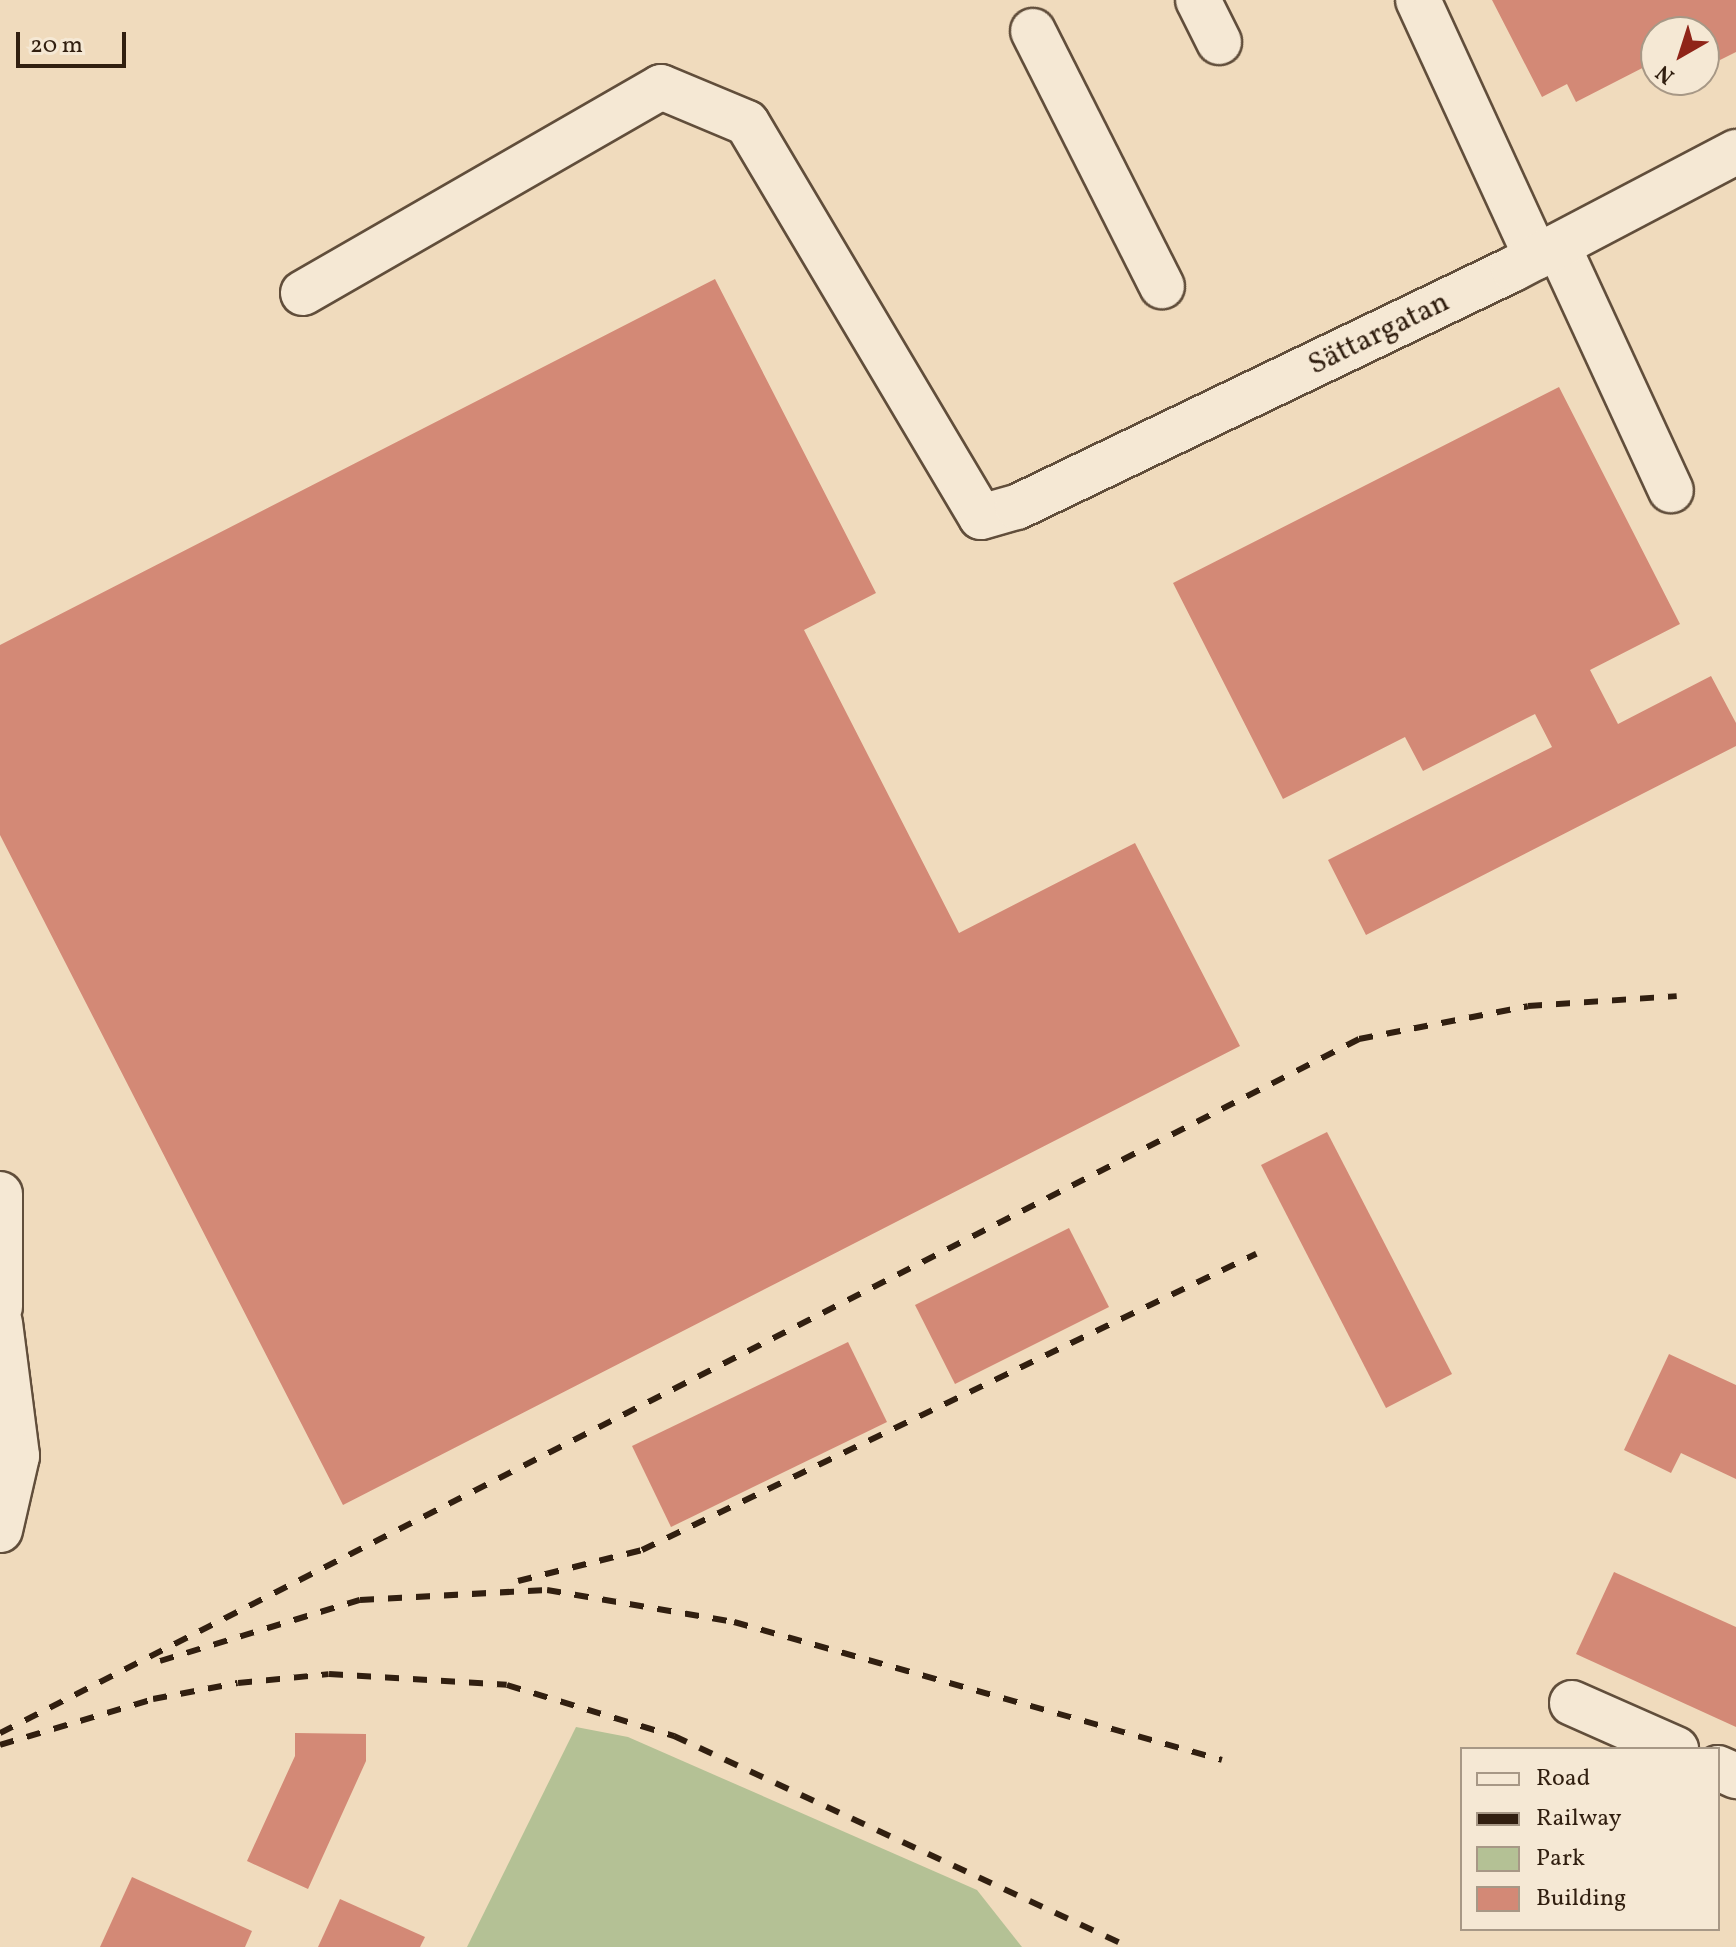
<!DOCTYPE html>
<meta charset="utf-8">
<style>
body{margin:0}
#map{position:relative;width:1736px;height:1947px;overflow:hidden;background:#f0dbbd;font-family:Vollkorn,serif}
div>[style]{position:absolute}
.green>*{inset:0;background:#b4c195}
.building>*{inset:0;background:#d38976}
.roads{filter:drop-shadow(2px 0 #614e3b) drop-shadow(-2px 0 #614e3b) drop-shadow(0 2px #614e3b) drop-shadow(0 -2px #614e3b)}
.minor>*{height:44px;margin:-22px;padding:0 22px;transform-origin:22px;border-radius:22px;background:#f5e8d4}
.rail>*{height:6px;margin-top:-3px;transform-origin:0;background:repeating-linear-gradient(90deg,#311f10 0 14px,transparent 0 28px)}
span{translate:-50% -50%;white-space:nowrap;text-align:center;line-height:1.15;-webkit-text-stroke:7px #f5e8d4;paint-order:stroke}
.street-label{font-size:30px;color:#311f10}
.legend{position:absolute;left:1460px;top:1747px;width:260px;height:184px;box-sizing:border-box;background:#f5e8d4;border:2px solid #a79886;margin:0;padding:10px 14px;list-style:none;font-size:24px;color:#311f10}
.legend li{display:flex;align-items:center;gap:16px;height:40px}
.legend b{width:40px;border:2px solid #a79886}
.north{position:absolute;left:1640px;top:16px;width:80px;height:80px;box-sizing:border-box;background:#f5e8d4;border:2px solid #a79886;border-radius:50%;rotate:219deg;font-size:22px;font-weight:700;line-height:32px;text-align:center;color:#311f10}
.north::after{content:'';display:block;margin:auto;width:28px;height:36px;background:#8f2418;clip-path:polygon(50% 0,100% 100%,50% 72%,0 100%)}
.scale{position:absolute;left:16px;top:32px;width:110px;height:36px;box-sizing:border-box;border:4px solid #311f10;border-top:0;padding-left:10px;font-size:24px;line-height:28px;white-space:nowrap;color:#311f10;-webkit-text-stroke:6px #f5e8d4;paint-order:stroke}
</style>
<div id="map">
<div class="green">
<div style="clip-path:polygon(576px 1727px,628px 1737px,977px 1890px,1022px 1947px,467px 1947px)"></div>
</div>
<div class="building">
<div style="clip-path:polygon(1492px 0,1736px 0,1736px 52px,1720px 60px,1704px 32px,1656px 32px,1656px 61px,1576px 102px,1567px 84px,1542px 97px)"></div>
<div style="clip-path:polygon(715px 279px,876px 593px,804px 630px,959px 933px,1135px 843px,1240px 1046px,343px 1505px,0 835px,0 645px)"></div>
<div style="clip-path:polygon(1559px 387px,1680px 624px,1590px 670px,1618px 724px,1711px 676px,1736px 723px,1736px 746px,1366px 935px,1328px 860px,1552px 747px,1535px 714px,1423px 771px,1405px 737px,1283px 799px,1173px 583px)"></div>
<div style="clip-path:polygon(1327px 1132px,1452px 1374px,1386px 1408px,1261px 1165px)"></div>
<div style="clip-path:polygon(1069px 1228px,1109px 1307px,955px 1384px,915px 1305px)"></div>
<div style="clip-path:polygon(848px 1342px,887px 1422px,671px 1527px,632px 1446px)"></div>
<div style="clip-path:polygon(1669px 1354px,1736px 1385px,1736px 1479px,1681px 1453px,1671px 1473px,1624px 1450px)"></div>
<div style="clip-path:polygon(1614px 1572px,1736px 1627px,1736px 1727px,1576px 1654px)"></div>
<div style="clip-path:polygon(295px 1733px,366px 1734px,366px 1761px,308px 1889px,247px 1861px,295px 1756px)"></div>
<div style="clip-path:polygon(132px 1877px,252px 1931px,245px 1947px,100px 1947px)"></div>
<div style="clip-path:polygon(340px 1899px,425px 1937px,420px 1947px,318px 1947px)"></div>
</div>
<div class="roads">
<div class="minor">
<div style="left:1198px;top:0;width:47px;rotate:63.4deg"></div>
<div style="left:1418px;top:0;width:283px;rotate:65.3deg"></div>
<div style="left:1033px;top:31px;width:286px;rotate:63.2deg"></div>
<div style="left:1558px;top:246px;width:269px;rotate:65.2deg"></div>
<div style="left:303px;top:293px;width:413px;rotate:-29.9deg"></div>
<div style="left:661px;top:87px;width:93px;rotate:22.7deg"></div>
<div style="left:747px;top:123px;width:458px;rotate:59.3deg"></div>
<div style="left:981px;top:517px;width:37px;rotate:-16deg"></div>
<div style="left:1017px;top:507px;width:550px;rotate:-25.63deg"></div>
<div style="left:1513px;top:269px;width:252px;rotate:-27.7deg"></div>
<div style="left:0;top:1194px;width:113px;rotate:90deg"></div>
<div style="left:0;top:1323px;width:134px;rotate:82.7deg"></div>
<div style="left:17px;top:1456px;width:76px;rotate:102.9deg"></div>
<div style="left:1572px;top:1703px;width:114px;rotate:23.9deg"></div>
<div style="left:1718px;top:1768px;width:20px;rotate:24deg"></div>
</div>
</div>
<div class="rail">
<div style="left:518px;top:1581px;width:128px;rotate:-14deg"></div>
<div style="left:642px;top:1550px;width:682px;rotate:-25.74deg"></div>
<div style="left:160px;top:1661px;width:209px;rotate:-17deg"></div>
<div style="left:360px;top:1600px;width:187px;rotate:-3.1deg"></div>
<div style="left:547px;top:1590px;width:190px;rotate:9.7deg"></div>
<div style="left:734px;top:1622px;width:507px;rotate:15.79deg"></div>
<div style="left:0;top:1733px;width:1526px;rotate:-27.05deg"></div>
<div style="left:1359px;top:1039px;width:172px;rotate:-11deg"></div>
<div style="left:1528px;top:1006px;width:149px;rotate:-3.8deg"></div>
<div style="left:0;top:1745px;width:160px;rotate:-16.7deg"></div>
<div style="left:153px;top:1699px;width:86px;rotate:-10.7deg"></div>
<div style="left:238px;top:1683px;width:91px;rotate:-5.6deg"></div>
<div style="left:329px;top:1674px;width:178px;rotate:3.5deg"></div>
<div style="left:507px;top:1685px;width:175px;rotate:17deg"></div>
<div style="left:674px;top:1736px;width:502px;rotate:24.88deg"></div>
</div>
<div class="street-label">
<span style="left:1379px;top:334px;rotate:-26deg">Sättargatan</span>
</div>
<ul class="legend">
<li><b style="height:10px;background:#f5e8d4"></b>Road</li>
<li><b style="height:10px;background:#311f10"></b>Railway</li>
<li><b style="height:22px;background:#b4c195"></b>Park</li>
<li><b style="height:22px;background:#d38976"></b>Building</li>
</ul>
<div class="north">N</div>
<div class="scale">20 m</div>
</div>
